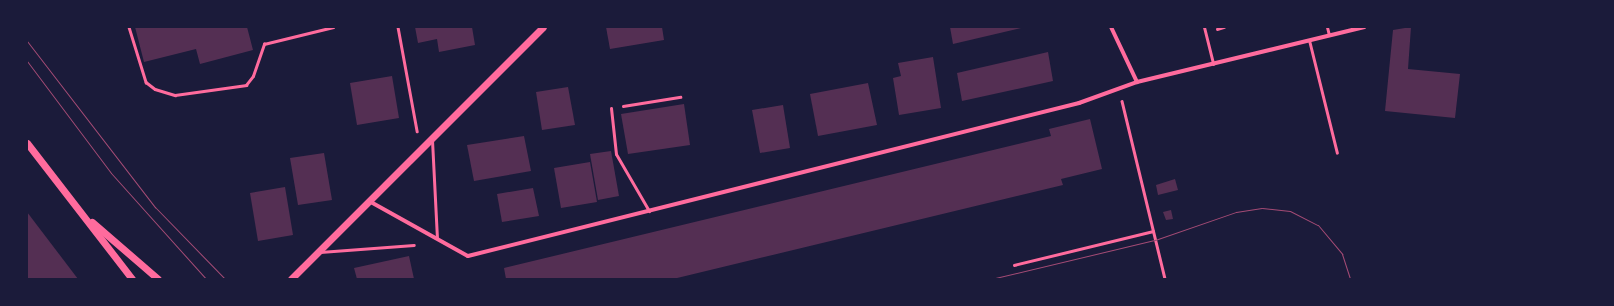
<!DOCTYPE html>
<style>
body{margin:0}
#map{position:relative;width:1614px;height:306px;overflow:hidden;background:#1b1b3a;font-family:"IBM Plex Sans",sans-serif}
div>[style]{position:absolute}
.building>*{inset:0;background:#542f53}
.path>*{height:2.5px;margin:-1.25px;padding:0 1.25px;transform-origin:1.25px;border-radius:1.25px;background:#ff6b9d}
.service>*{height:3px;margin:-1.5px;padding:0 1.5px;transform-origin:1.5px;border-radius:1.5px;background:#ff6b9d}
.minor>*{height:4px;margin:-2px;padding:0 2px;transform-origin:2px;border-radius:2px;background:#ff6b9d}
.tertiary>*{height:7px;margin:-3.5px;padding:0 3.5px;transform-origin:3.5px;border-radius:3.5px;background:#ff6b9d}
.tram>*{height:1px;margin:-0.5px;padding:0 0.5px;transform-origin:0.5px;border-radius:0.5px;background:#a44b75}
span{translate:-50% -50%;white-space:nowrap;text-align:center;line-height:1.15;-webkit-text-stroke:3px #1b1b3a;paint-order:stroke}
.frame{position:absolute;inset:0;border:28px solid #1b1b3a;pointer-events:none}
</style>
<div id="map">
<div class="building">
<div style="clip-path:polygon(135px 27px,247px 27px,253px 50px,200px 64px,196px 49px,144px 62px)"></div>
<div style="clip-path:polygon(415px 27px,472px 27px,475px 45px,439px 52px,437px 39px,418px 43px)"></div>
<div style="clip-path:polygon(606px 27px,662px 27px,664px 40px,610px 49px)"></div>
<div style="clip-path:polygon(950px 27px,1021px 27px,1021px 28px,953px 44px)"></div>
<div style="clip-path:polygon(1411px 27px,1408px 69px,1460px 74px,1455px 118px,1385px 111px,1393px 30px)"></div>
<div style="clip-path:polygon(1048px 52px,1053px 81px,962px 101px,957px 73px)"></div>
<div style="clip-path:polygon(933px 57px,941px 108px,899px 115px,893px 78px,901px 76px,898px 63px)"></div>
<div style="clip-path:polygon(392px 76px,399px 118px,357px 125px,350px 83px)"></div>
<div style="clip-path:polygon(868px 83px,877px 125px,818px 136px,810px 94px)"></div>
<div style="clip-path:polygon(568px 87px,575px 125px,542px 130px,536px 92px)"></div>
<div style="clip-path:polygon(684px 104px,690px 145px,628px 154px,621px 114px)"></div>
<div style="clip-path:polygon(783px 105px,790px 148px,760px 153px,752px 110px)"></div>
<div style="clip-path:polygon(1090px 119px,1102px 169px,1061px 179px,1063px 185px,673px 279px,506px 279px,504px 268px,1051px 136px,1049px 129px)"></div>
<div style="clip-path:polygon(524px 136px,531px 171px,474px 181px,467px 145px)"></div>
<div style="clip-path:polygon(611px 151px,619px 196px,598px 200px,590px 154px)"></div>
<div style="clip-path:polygon(324px 153px,332px 200px,298px 205px,290px 158px)"></div>
<div style="clip-path:polygon(590px 162px,597px 202px,561px 208px,554px 168px)"></div>
<div style="clip-path:polygon(1175px 179px,1178px 190px,1158px 195px,1156px 185px)"></div>
<div style="clip-path:polygon(285px 187px,293px 235px,258px 241px,250px 193px)"></div>
<div style="clip-path:polygon(533px 188px,539px 216px,502px 222px,497px 194px)"></div>
<div style="clip-path:polygon(1171px 210px,1173px 219px,1166px 220px,1163px 212px)"></div>
<div style="clip-path:polygon(27px 212px,78px 279px,27px 279px)"></div>
<div style="clip-path:polygon(409px 256px,414px 279px,357px 279px,354px 268px)"></div>
</div>
<div class="path">
<div style="left:129px;top:27px;width:58px;rotate:72.8deg"></div>
<div style="left:146px;top:82px;width:11px;rotate:38deg"></div>
<div style="left:155px;top:89px;width:21px;rotate:17deg"></div>
<div style="left:175px;top:95px;width:72px;rotate:-8deg"></div>
<div style="left:246px;top:85px;width:11px;rotate:-52deg"></div>
<div style="left:253px;top:76px;width:34px;rotate:-71deg"></div>
<div style="left:264px;top:44px;width:71px;rotate:-13.8deg"></div>
<div style="left:398px;top:27px;width:106px;rotate:79.6deg"></div>
<div style="left:1217px;top:29px;width:7px;rotate:-16deg"></div>
<div style="left:1122px;top:101px;width:183px;rotate:76.4deg"></div>
<div style="left:623px;top:106px;width:58px;rotate:-9deg"></div>
<div style="left:1014px;top:265px;width:143px;rotate:-13.7deg"></div>
</div>
<div class="service">
<div style="left:1204px;top:27px;width:38px;rotate:76deg"></div>
<div style="left:1327px;top:27px;width:8px;rotate:76deg"></div>
<div style="left:1309px;top:40px;width:116px;rotate:76.1deg"></div>
<div style="left:611px;top:108px;width:46px;rotate:83.8deg"></div>
<div style="left:616px;top:154px;width:66px;rotate:59.9deg"></div>
<div style="left:432px;top:140px;width:98px;rotate:87.1deg"></div>
<div style="left:320px;top:252px;width:94px;rotate:-4.3deg"></div>
</div>
<div class="minor">
<div style="left:1111px;top:27px;width:61px;rotate:64.7deg"></div>
<div style="left:369px;top:201px;width:113px;rotate:29.1deg"></div>
<div style="left:468px;top:256px;width:630px;rotate:-14.06deg"></div>
<div style="left:1079px;top:103px;width:62px;rotate:-19.9deg"></div>
<div style="left:1137px;top:82px;width:234px;rotate:-13.6deg"></div>
</div>
<div class="tertiary">
<div style="left:27px;top:143px;width:172px;rotate:52.3deg"></div>
<div style="left:92px;top:222px;width:87px;rotate:40.8deg"></div>
<div style="left:291px;top:279px;width:356px;rotate:-45deg"></div>
</div>
<div class="tram">
<div style="left:27px;top:41px;width:210px;rotate:52.4deg"></div>
<div style="left:155px;top:207px;width:100px;rotate:45.8deg"></div>
<div style="left:27px;top:61px;width:140px;rotate:53.1deg"></div>
<div style="left:111px;top:173px;width:142px;rotate:48.1deg"></div>
<div style="left:991px;top:279px;width:169px;rotate:-13.4deg"></div>
<div style="left:1155px;top:240px;width:86px;rotate:-19.1deg"></div>
<div style="left:1236px;top:212px;width:26px;rotate:-9deg"></div>
<div style="left:1262px;top:208px;width:28px;rotate:6deg"></div>
<div style="left:1290px;top:211px;width:31px;rotate:27deg"></div>
<div style="left:1318px;top:225px;width:38px;rotate:50deg"></div>
<div style="left:1342px;top:254px;width:26px;rotate:72deg"></div>
</div>
<div class="frame"></div>
</div>
